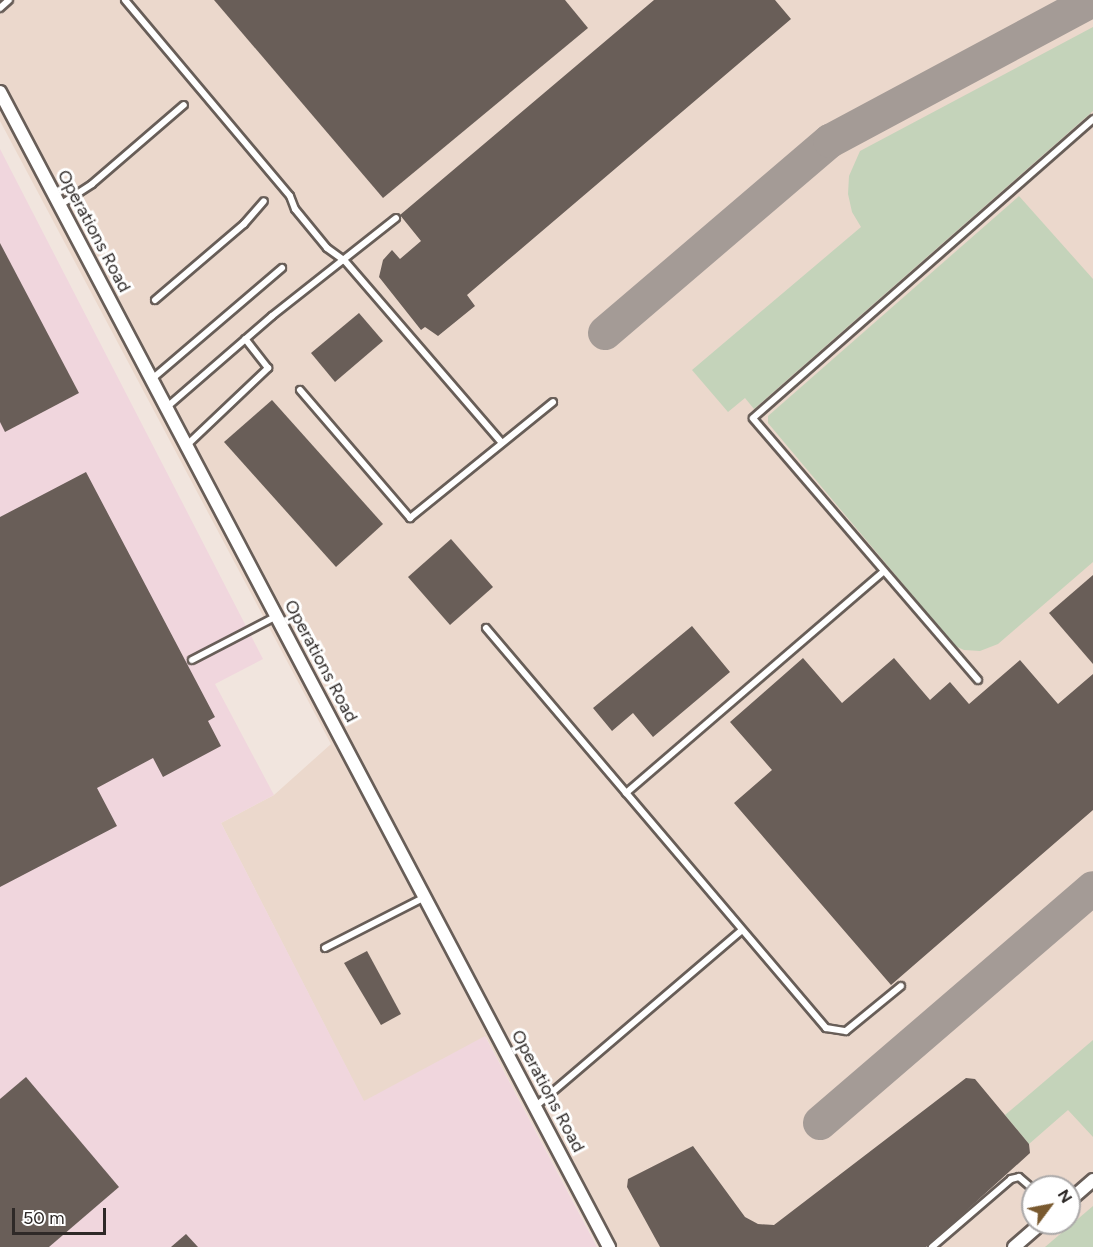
<!DOCTYPE html>
<style>
body{margin:0}
#map{position:relative;width:1093px;height:1247px;overflow:hidden;background:#f1e5de;font-family:Figtree,sans-serif}
div>[style]{position:absolute}
.built>*{inset:0;background:#ebd8cc}
.industrial>*{inset:0;background:#f0d6dd}
.green>*{inset:0;background:#c4d3ba}
.taxiway>*{height:34px;margin:-17px;padding:0 17px;transform-origin:17px;border-radius:17px;background:#a49b96}
.building>*{inset:0;background:#695e58}
.roads{filter:drop-shadow(2px 0 #685e58) drop-shadow(-2px 0 #685e58) drop-shadow(0 2px #685e58) drop-shadow(0 -2px #685e58)}
.service>*{height:6px;margin:-3px;padding:0 3px;transform-origin:3px;border-radius:3px;background:#fff}
.minor>*{height:12px;margin:-6px;padding:0 6px;transform-origin:6px;border-radius:6px;background:#fff}
span{translate:-50% -50%;white-space:nowrap;text-align:center;line-height:1.15;-webkit-text-stroke:6px #fff;paint-order:stroke}
.street-label{font-size:18px;color:#2e2927}
.north{position:absolute;left:1021px;top:1175px;width:60px;height:60px;box-sizing:border-box;background:#fff;border:2px solid #aba9a9;border-radius:50%;rotate:58deg;font-size:16px;font-weight:700;line-height:24px;text-align:center;color:#2e2927}
.north::after{content:'';display:block;margin:auto;width:21px;height:27px;background:#79592f;clip-path:polygon(50% 0,100% 100%,50% 72%,0 100%)}
.scale{position:absolute;left:12px;top:1208px;width:94px;height:27px;box-sizing:border-box;border:3px solid #2e2927;border-top:0;padding-left:8px;font-size:18px;line-height:21px;white-space:nowrap;color:#2e2927;-webkit-text-stroke:4px #fff;paint-order:stroke}
</style>
<div id="map">
<div class="built">
<div style="clip-path:polygon(evenodd,0 0,1093px 0,1093px 1247px,598px 1247px,486px 1037px,364px 1102px,221px 823px,274px 795px,331px 744px,0 121px,0 0,1033px 1187px,1069px 1187px,1069px 1223px,1033px 1223px,1033px 1187px)"></div>
</div>
<div class="industrial">
<div style="clip-path:polygon(0 149px,263px 659px,215px 684px,274px 795px,221px 823px,364px 1101px,485px 1036px,597px 1247px,0 1247px)"></div>
</div>
<div class="green">
<div style="clip-path:polygon(1093px 27px,1093px 111px,754px 409px,745px 398px,728px 412px,692px 370px,861px 227px,852px 212px,848px 194px,849px 176px,860px 151px)"></div>
<div style="clip-path:polygon(1019px 196px,1093px 279px,1093px 562px,998px 644px,980px 651px,964px 650px,955px 646px,768px 423px,768px 416px)"></div>
<div style="clip-path:polygon(1093px 1040px,1093px 1137px,1068px 1110px,1029px 1144px,1005px 1115px)"></div>
<div style="clip-path:polygon(1093px 1206px,1093px 1247px,1045px 1247px)"></div>
</div>
<div class="taxiway">
<div style="left:605px;top:333px;width:296px;rotate:-40.5deg"></div>
<div style="left:830px;top:141px;width:298px;rotate:-28.2deg"></div>
<div style="left:820px;top:1123px;width:360px;rotate:-40.7deg"></div>
</div>
<div class="building">
<div style="clip-path:polygon(214px 0,565px 0,588px 28px,383px 198px)"></div>
<div style="clip-path:polygon(654px 0,775px 0,791px 19px,467px 295px,475px 306px,438px 336px,425px 327px,421px 330px,379px 277px,383px 260px,392px 250px,400px 259px,421px 241px,400px 215px)"></div>
<div style="clip-path:polygon(0 243px,79px 393px,5px 432px,0 422px)"></div>
<div style="clip-path:polygon(359px 313px,383px 341px,335px 382px,311px 353px)"></div>
<div style="clip-path:polygon(272px 400px,383px 524px,336px 567px,224px 442px)"></div>
<div style="clip-path:polygon(86px 472px,215px 717px,208px 721px,221px 746px,163px 777px,153px 758px,97px 788px,117px 826px,0 887px,0 517px)"></div>
<div style="clip-path:polygon(451px 539px,493px 587px,450px 625px,408px 577px)"></div>
<div style="clip-path:polygon(1093px 575px,1093px 664px,1049px 613px)"></div>
<div style="clip-path:polygon(692px 626px,730px 672px,653px 737px,633px 713px,612px 731px,593px 708px)"></div>
<div style="clip-path:polygon(803px 658px,842px 703px,894px 658px,930px 700px,950px 682px,969px 704px,1020px 660px,1058px 704px,1093px 674px,1093px 810px,891px 985px,734px 803px,772px 770px,730px 722px)"></div>
<div style="clip-path:polygon(367px 951px,401px 1014px,381px 1025px,344px 963px)"></div>
<div style="clip-path:polygon(26px 1077px,119px 1187px,49px 1247px,0 1247px,0 1099px)"></div>
<div style="clip-path:polygon(966px 1078px,975px 1079px,1029px 1144px,1030px 1153px,926px 1247px,660px 1247px,627px 1187px,628px 1179px,693px 1146px,745px 1217px,758px 1224px,774px 1225px)"></div>
<div style="clip-path:polygon(186px 1234px,198px 1247px,171px 1247px)"></div>
</div>
<div class="roads">
<div class="service">
<div style="left:125px;top:0;width:256px;rotate:49.9deg"></div>
<div style="left:290px;top:196px;width:14px;rotate:69deg"></div>
<div style="left:295px;top:209px;width:50px;rotate:50.6deg"></div>
<div style="left:327px;top:248px;width:22px;rotate:36deg"></div>
<div style="left:345px;top:261px;width:240px;rotate:49.2deg"></div>
<div style="left:0;top:8px;width:12px;rotate:-42deg"></div>
<div style="left:60px;top:205px;width:38px;rotate:-33deg"></div>
<div style="left:92px;top:184px;width:121px;rotate:-40.7deg"></div>
<div style="left:155px;top:300px;width:117px;rotate:-40.5deg"></div>
<div style="left:244px;top:224px;width:30px;rotate:-49deg"></div>
<div style="left:152px;top:379px;width:171px;rotate:-40.5deg"></div>
<div style="left:300px;top:390px;width:169px;rotate:49.3deg"></div>
<div style="left:410px;top:518px;width:184px;rotate:-39deg"></div>
<div style="left:167px;top:407px;width:139px;rotate:-40.9deg"></div>
<div style="left:272px;top:316px;width:158px;rotate:-38.3deg"></div>
<div style="left:187px;top:445px;width:112px;rotate:-43.5deg"></div>
<div style="left:268px;top:368px;width:37px;rotate:-128deg"></div>
<div style="left:486px;top:628px;width:525px;rotate:49.64deg"></div>
<div style="left:826px;top:1028px;width:20px;rotate:9deg"></div>
<div style="left:846px;top:1031px;width:71px;rotate:-39.3deg"></div>
<div style="left:192px;top:660px;width:96px;rotate:-27.4deg"></div>
<div style="left:978px;top:680px;width:345px;rotate:-130.7deg"></div>
<div style="left:753px;top:418px;width:453px;rotate:-41.3deg"></div>
<div style="left:626px;top:793px;width:339px;rotate:-40.7deg"></div>
<div style="left:325px;top:948px;width:112px;rotate:-27deg"></div>
<div style="left:536px;top:1106px;width:270px;rotate:-40.5deg"></div>
<div style="left:932px;top:1247px;width:104px;rotate:-40.7deg"></div>
<div style="left:1011px;top:1179px;width:8px;rotate:-14deg"></div>
<div style="left:1019px;top:1177px;width:18px;rotate:41deg"></div>
</div>
<div class="minor">
<div style="left:0;top:92px;width:1306px;rotate:62.2deg"></div>
<div style="left:1069px;top:1201px;width:32px;rotate:-41deg"></div>
<div style="left:1014px;top:1247px;width:37px;rotate:-41deg"></div>
</div>
</div>
<div class="street-label">
<span style="left:94px;top:231px;rotate:62deg">Operations Road</span>
<span style="left:321px;top:661px;rotate:62deg">Operations Road</span>
<span style="left:548px;top:1091px;rotate:62deg">Operations Road</span>
</div>
<div class="north">N</div>
<div class="scale">50 m</div>
</div>
